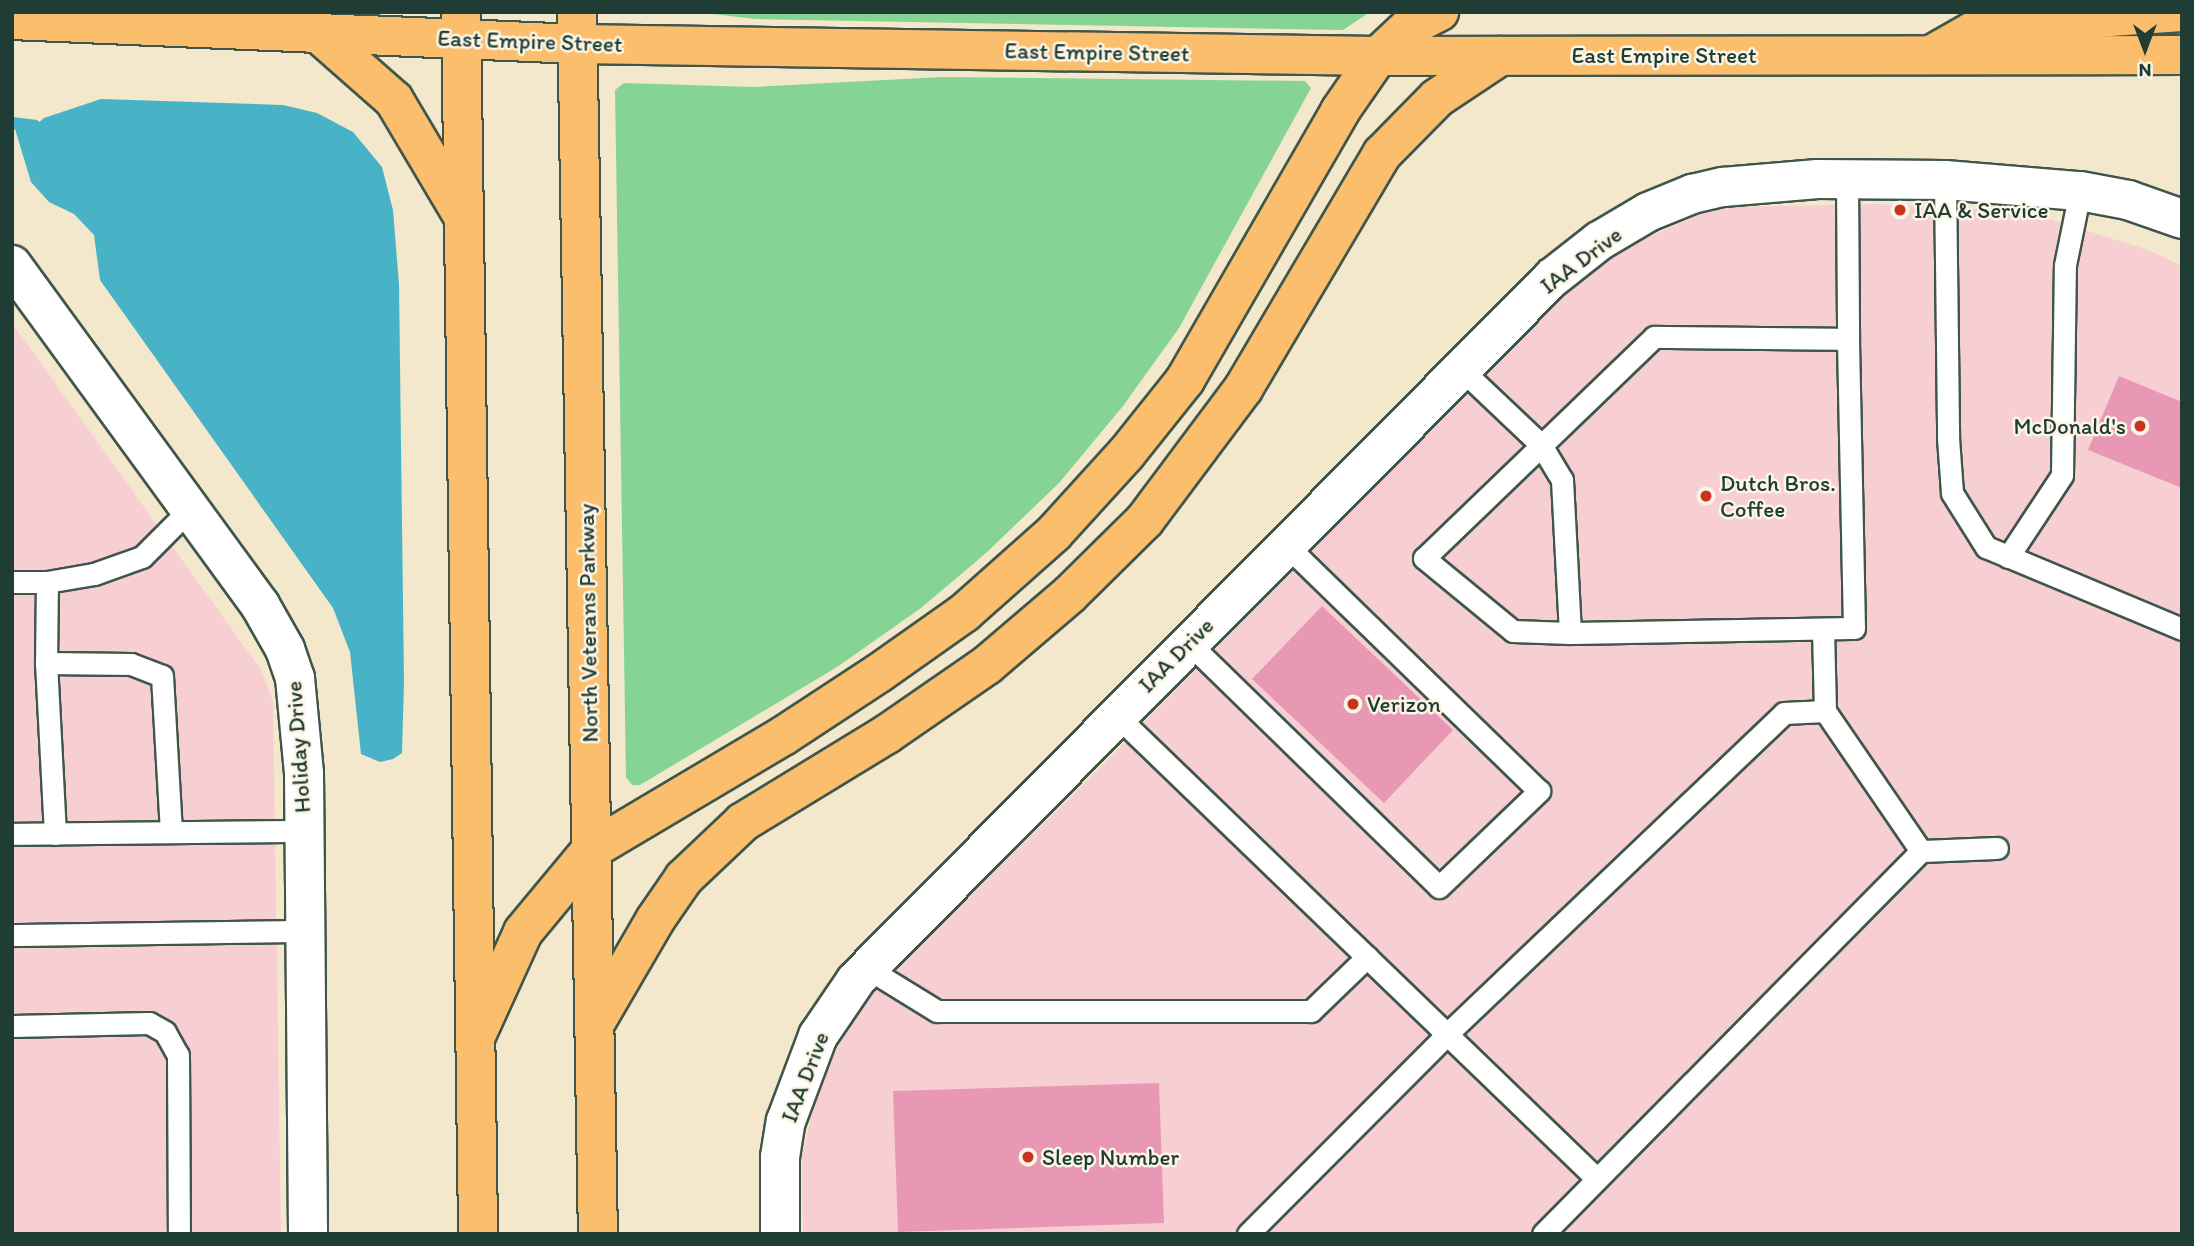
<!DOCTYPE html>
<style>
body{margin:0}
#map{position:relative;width:2194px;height:1246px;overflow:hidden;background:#f3e7cc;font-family:Itim,sans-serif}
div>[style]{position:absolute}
.built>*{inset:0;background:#f7cfd3}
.green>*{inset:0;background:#86d493}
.water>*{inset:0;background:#48b3c6}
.stream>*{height:12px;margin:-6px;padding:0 6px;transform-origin:6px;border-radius:6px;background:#48b3c6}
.building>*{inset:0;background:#e898b4}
.roads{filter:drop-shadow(2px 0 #3f564b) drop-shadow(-2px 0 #3f564b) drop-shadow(0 2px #3f564b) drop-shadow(0 -2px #3f564b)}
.service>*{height:21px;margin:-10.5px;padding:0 10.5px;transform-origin:10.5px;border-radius:10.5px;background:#fff}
.minor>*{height:38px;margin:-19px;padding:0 19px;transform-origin:19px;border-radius:19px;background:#fff}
.tertiary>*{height:38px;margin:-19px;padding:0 19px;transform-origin:19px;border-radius:19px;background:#fff}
.primary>*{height:38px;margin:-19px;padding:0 19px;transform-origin:19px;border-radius:19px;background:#fabe6d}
.trunk>*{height:38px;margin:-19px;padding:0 19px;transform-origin:19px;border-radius:19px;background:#fabe6d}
.dots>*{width:19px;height:19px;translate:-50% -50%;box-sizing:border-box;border:4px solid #fcf5e5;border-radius:50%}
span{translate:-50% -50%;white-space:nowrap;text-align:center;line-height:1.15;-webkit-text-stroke:5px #fcf5e5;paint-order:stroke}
.street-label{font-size:23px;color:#1f3d34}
.poi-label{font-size:23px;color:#1f3d34}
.left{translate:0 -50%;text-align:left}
.right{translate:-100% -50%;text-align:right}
.frame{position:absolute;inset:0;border:14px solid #1f3d34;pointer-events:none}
.north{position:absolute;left:2110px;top:14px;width:70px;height:70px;-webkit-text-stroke:5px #fcf5e5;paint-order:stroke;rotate:180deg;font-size:19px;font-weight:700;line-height:28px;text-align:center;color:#1f3d34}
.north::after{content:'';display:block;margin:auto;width:24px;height:32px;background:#1f3d34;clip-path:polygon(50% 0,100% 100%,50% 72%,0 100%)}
</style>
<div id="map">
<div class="built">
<div style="clip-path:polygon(1881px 204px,2027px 212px,2151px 251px,2182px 266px,2182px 1234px,803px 1234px,802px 1157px,817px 1091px,849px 1025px,888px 974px,1069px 799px,1559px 296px,1625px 247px,1702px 214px,1734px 207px)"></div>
<div style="clip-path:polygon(12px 323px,261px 670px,273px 701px,281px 1234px,12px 1234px)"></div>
</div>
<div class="green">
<div style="clip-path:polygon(695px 12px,1370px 12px,1343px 30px,755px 19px)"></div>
<div style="clip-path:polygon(942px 77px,1305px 81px,1311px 88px,1179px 328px,1123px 406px,1059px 483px,986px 553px,921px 608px,837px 667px,640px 785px,632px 785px,626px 777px,615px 90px,624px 83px,754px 87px)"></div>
</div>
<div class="water">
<div style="clip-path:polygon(101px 99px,283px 105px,317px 113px,353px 132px,382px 167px,393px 210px,399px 284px,404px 682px,402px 753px,393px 759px,380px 762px,361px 754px,350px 652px,333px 608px,100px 280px,94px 235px,74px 214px,49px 202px,31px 182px,15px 129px,35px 126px,44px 118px)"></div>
</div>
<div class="stream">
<div style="left:12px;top:123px;width:23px;rotate:7deg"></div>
</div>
<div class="building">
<div style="clip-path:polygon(2119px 376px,2182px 402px,2182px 488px,2088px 450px)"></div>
<div style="clip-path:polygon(1322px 606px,1453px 730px,1384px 803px,1252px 679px)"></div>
<div style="clip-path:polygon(1159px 1083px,1164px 1223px,898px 1232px,893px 1091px)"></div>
</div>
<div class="roads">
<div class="service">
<div style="left:1847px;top:179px;width:160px;rotate:89.6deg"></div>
<div style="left:1848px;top:339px;width:194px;rotate:-179.4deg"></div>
<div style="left:1654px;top:337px;width:319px;rotate:136.1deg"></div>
<div style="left:1424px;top:558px;width:115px;rotate:39.4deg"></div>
<div style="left:1513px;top:631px;width:57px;rotate:2deg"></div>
<div style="left:1570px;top:633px;width:284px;rotate:-1deg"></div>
<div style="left:1854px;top:628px;width:289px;rotate:-91.2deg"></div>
<div style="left:1945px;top:180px;width:258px;rotate:89.3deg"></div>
<div style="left:1948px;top:438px;width:55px;rotate:85.8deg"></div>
<div style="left:1952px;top:493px;width:64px;rotate:57.8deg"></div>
<div style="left:1986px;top:547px;width:212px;rotate:22.7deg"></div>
<div style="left:1461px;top:369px;width:110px;rotate:43.5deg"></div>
<div style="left:1541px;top:445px;width:41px;rotate:59deg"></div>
<div style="left:1562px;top:480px;width:153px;rotate:87deg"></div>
<div style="left:2008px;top:557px;width:98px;rotate:-56.6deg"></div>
<div style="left:2062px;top:475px;width:210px;rotate:-89.2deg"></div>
<div style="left:2065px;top:265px;width:76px;rotate:-78.5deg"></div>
<div style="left:12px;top:582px;width:35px"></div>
<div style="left:47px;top:582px;width:48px;rotate:-9.7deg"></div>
<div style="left:94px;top:574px;width:51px;rotate:-19.5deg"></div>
<div style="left:142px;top:557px;width:68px;rotate:-45deg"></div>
<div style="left:1823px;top:629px;width:82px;rotate:88.6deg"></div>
<div style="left:1825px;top:711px;width:170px;rotate:55.6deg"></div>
<div style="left:1189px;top:643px;width:349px;rotate:44.3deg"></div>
<div style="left:1439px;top:887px;width:139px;rotate:-43.8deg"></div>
<div style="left:1539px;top:791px;width:353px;rotate:-135.8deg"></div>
<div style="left:46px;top:663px;width:81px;rotate:-89.3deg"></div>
<div style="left:1116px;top:715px;width:668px;rotate:43.97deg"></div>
<div style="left:12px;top:834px;width:291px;rotate:-0.6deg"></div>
<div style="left:55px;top:834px;width:171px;rotate:-93deg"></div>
<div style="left:46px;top:663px;width:85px;rotate:0.7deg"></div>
<div style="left:131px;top:664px;width:33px;rotate:21deg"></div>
<div style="left:162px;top:676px;width:156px;rotate:86.7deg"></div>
<div style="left:12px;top:935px;width:291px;rotate:-0.8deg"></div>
<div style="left:867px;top:968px;width:82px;rotate:31.6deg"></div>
<div style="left:937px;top:1011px;width:374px"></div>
<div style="left:1311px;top:1011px;width:78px;rotate:-44deg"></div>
<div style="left:12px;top:1026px;width:137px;rotate:-1.3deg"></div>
<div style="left:149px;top:1023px;width:18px;rotate:29deg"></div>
<div style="left:165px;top:1032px;width:26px;rotate:61deg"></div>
<div style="left:178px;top:1055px;width:179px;rotate:89.7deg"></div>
<div style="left:1248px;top:1234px;width:282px;rotate:-45.1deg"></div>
<div style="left:1447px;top:1034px;width:465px;rotate:-43.6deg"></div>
<div style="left:1784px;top:713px;width:41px;rotate:-2.8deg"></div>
<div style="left:1543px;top:1234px;width:538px;rotate:-45.38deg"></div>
<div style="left:1921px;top:851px;width:76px;rotate:-2.3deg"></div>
</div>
<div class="minor">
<div style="left:12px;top:265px;width:421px;rotate:53.9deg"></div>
<div style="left:260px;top:605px;width:51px;rotate:60.4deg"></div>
<div style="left:285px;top:649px;width:31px;rotate:71deg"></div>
<div style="left:295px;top:678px;width:96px;rotate:84.6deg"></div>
<div style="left:304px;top:774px;width:460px;rotate:89.5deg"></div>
</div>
<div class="tertiary">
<div style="left:780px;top:1234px;width:77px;rotate:-90deg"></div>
<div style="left:780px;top:1157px;width:36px;rotate:-81deg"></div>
<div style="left:786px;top:1121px;width:91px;rotate:-69.4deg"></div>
<div style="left:818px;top:1036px;width:68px;rotate:-55.8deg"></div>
<div style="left:856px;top:980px;width:989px;rotate:-45.25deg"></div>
<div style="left:1552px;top:278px;width:60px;rotate:-38.2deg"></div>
<div style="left:1599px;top:241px;width:57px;rotate:-30.6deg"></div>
<div style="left:1648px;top:212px;width:48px;rotate:-22.2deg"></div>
<div style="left:1692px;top:194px;width:32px;rotate:-13deg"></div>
<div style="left:1723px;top:187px;width:95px;rotate:-4.8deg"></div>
<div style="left:1818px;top:179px;width:127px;rotate:0.5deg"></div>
<div style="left:1945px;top:180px;width:135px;rotate:4.7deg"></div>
<div style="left:2080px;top:191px;width:49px;rotate:10.6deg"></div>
<div style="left:2128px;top:200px;width:57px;rotate:19.4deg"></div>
</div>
<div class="primary">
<div style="left:12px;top:20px;width:566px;rotate:2.43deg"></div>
<div style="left:577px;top:44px;width:801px;rotate:0.86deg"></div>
<div style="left:1378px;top:56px;width:804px;rotate:-0.07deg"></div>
<div style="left:1931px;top:55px;width:59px;rotate:-29.6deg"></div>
<div style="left:1982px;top:26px;width:200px;rotate:-4deg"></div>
</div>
<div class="trunk">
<div style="left:461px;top:12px;width:1222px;rotate:89.2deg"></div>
<div style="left:577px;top:12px;width:1222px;rotate:89.02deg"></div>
<div style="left:318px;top:33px;width:101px;rotate:41.4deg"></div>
<div style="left:394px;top:100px;width:135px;rotate:59.3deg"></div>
<div style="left:594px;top:1025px;width:121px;rotate:-59.8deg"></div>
<div style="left:655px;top:920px;width:51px;rotate:-55.4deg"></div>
<div style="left:684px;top:878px;width:81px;rotate:-43.5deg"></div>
<div style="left:743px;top:822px;width:169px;rotate:-31.4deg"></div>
<div style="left:887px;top:734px;width:121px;rotate:-34.6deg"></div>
<div style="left:987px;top:665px;width:109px;rotate:-40.5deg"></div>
<div style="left:1070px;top:594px;width:105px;rotate:-44.6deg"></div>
<div style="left:1145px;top:520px;width:164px;rotate:-53.2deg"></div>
<div style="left:1243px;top:389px;width:273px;rotate:-59.4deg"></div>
<div style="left:1382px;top:154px;width:78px;rotate:-45.5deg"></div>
<div style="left:1437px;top:98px;width:76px;rotate:-33.7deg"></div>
<div style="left:475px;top:1038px;width:116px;rotate:-65.6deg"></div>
<div style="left:523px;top:932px;width:107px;rotate:-50.3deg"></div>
<div style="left:591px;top:850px;width:223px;rotate:-30.7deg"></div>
<div style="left:783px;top:736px;width:115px;rotate:-33.3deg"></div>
<div style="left:879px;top:673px;width:104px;rotate:-35.2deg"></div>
<div style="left:964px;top:613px;width:120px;rotate:-41.6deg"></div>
<div style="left:1054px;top:533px;width:107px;rotate:-47.7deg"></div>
<div style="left:1126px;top:454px;width:95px;rotate:-51.4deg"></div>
<div style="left:1185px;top:380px;width:310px;rotate:-60deg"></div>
<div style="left:1340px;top:111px;width:67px;rotate:-55.4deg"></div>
<div style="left:1378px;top:56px;width:42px;rotate:-43.1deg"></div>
<div style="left:1409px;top:27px;width:34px;rotate:-27deg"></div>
</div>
</div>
<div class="dots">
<div style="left:1900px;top:210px;background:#c8321e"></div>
<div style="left:2140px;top:426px;background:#c8321e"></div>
<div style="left:1706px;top:496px;background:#c8321e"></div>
<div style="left:1353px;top:704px;background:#c8321e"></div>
<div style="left:1028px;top:1157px;background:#c8321e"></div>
</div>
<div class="street-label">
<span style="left:530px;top:41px;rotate:2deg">East Empire Street</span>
<span style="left:1097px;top:52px;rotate:1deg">East Empire Street</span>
<span style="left:1664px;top:55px">East Empire Street</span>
<span style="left:1581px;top:260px;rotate:-37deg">IAA Drive</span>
<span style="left:588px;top:623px;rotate:-91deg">North Veterans Parkway</span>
<span style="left:1176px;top:655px;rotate:-45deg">IAA Drive</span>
<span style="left:298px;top:747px;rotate:-94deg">Holiday Drive</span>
<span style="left:805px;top:1077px;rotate:-69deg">IAA Drive</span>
</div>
<div class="poi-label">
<span class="left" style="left:1914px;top:210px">IAA &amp; Service</span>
<span class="right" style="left:2126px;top:426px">McDonald's</span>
<span class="left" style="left:1720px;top:496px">Dutch Bros.<br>Coffee</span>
<span class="left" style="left:1367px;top:704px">Verizon</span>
<span class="left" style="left:1042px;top:1157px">Sleep Number</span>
</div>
<div class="frame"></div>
<div class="north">N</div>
</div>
